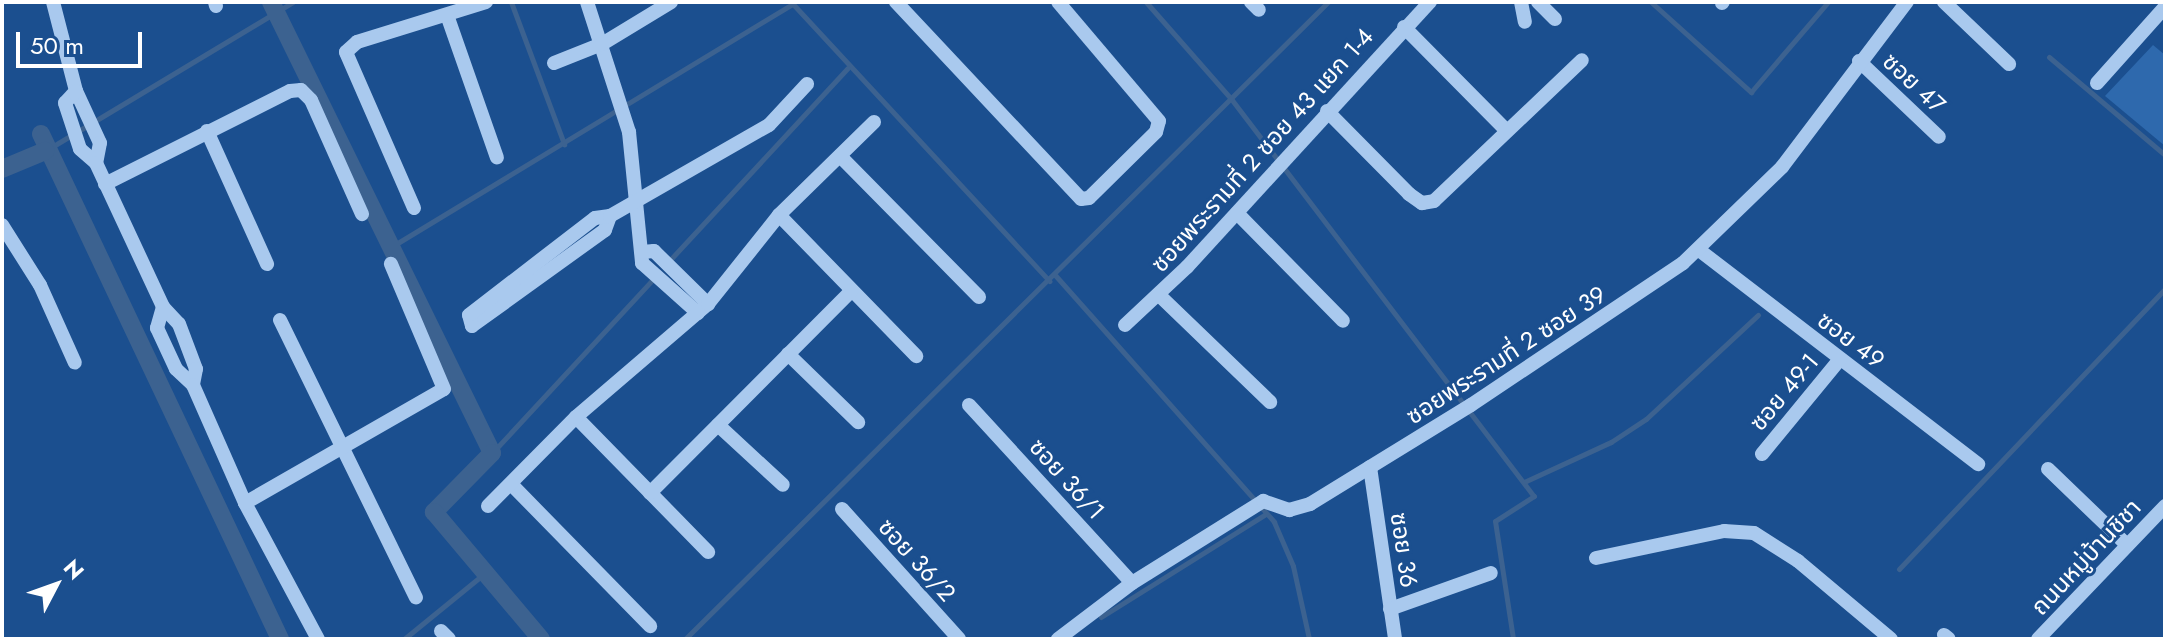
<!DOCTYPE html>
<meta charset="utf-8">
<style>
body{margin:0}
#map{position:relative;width:2167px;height:641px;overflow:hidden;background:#1b4f8f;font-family:Jost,"Noto Sans Thai",sans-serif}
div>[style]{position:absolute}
.green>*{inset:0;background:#2e69ad}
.stream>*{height:5px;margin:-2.5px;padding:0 2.5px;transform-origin:2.5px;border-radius:2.5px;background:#3c6290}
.canal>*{height:18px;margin:-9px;padding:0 9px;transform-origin:9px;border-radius:9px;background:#3c6290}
.minor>*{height:14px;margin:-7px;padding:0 7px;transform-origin:7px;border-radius:7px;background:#a9c9ee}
span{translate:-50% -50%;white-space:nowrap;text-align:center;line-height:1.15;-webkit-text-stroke:6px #1b4f8f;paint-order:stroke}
.street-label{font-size:24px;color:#fff}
.frame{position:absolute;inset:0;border:4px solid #fff;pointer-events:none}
.north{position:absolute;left:16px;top:545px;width:80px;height:80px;-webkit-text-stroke:6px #1b4f8f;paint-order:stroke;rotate:49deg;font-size:22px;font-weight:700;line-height:32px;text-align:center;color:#fff}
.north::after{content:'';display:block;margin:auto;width:28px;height:36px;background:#fff;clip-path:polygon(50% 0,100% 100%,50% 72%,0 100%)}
.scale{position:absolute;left:16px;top:32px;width:126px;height:36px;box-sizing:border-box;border:4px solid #fff;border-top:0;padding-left:10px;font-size:24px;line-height:28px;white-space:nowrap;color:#fff;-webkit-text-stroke:6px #1b4f8f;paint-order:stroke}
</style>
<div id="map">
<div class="green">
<div style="clip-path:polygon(2153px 45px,2165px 55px,2165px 146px,2105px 96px)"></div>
</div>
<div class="stream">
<div style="left:511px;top:2px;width:152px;rotate:69.5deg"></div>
<div style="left:1146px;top:2px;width:130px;rotate:48.7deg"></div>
<div style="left:1232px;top:100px;width:498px;rotate:52.7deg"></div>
<div style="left:1534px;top:496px;width:46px;rotate:147.3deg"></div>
<div style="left:1495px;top:521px;width:119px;rotate:81.3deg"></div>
<div style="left:1651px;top:2px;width:135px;rotate:42deg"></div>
<div style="left:1751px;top:92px;width:118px;rotate:-49.5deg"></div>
<div style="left:792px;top:3px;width:379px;rotate:47.2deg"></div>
<div style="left:2049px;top:57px;width:152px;rotate:40.2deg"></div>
<div style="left:45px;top:151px;width:289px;rotate:-31deg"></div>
<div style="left:391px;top:247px;width:470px;rotate:-31.2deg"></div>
<div style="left:669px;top:261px;width:263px;rotate:-47.2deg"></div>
<div style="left:1055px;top:275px;width:330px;rotate:48.4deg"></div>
<div style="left:1274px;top:522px;width:48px;rotate:66.6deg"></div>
<div style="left:1293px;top:566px;width:75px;rotate:77.6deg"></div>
<div style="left:492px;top:453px;width:238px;rotate:-47.2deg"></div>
<div style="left:1524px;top:482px;width:96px;rotate:-24.7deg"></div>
<div style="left:1611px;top:442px;width:42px;rotate:-33.3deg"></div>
<div style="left:1646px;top:419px;width:153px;rotate:-42.9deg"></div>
<div style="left:1899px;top:569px;width:386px;rotate:-46.5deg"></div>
<div style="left:1101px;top:617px;width:195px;rotate:-32deg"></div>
<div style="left:404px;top:639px;width:104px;rotate:-39.2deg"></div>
<div style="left:685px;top:639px;width:905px;rotate:-44.73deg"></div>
</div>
<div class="canal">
<div style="left:271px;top:2px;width:502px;rotate:63.89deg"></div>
<div style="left:492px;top:453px;width:83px;rotate:134.5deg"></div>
<div style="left:434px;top:512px;width:166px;rotate:49.9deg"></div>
<div style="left:41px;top:134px;width:559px;rotate:64.67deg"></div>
<div style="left:2px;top:169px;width:47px;rotate:-22.7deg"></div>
</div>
<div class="minor">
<div style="left:53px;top:2px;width:92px;rotate:75.5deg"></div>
<div style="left:76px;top:91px;width:57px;rotate:65.2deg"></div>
<div style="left:100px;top:143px;width:20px;rotate:101deg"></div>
<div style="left:215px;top:2px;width:4px;rotate:76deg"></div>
<div style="left:587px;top:2px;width:137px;rotate:72.1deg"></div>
<div style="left:629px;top:132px;width:132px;rotate:84.3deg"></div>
<div style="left:642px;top:263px;width:75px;rotate:41.8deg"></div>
<div style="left:896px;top:2px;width:270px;rotate:46.8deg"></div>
<div style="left:1081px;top:199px;width:8px;rotate:-7deg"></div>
<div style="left:1089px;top:198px;width:94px;rotate:-44.6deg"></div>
<div style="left:1156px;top:132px;width:11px;rotate:-75deg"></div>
<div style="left:1159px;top:121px;width:156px;rotate:-130.3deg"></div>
<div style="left:1251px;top:2px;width:11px;rotate:45deg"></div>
<div style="left:1521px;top:2px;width:20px;rotate:79deg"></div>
<div style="left:1538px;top:2px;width:24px;rotate:45deg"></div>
<div style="left:1944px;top:2px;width:90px;rotate:43.6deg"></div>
<div style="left:1722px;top:3px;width:1px;rotate:-45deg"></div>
<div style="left:447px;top:15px;width:151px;rotate:70.7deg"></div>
<div style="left:1404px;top:27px;width:146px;rotate:45.3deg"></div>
<div style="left:1859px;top:61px;width:110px;rotate:43.5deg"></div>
<div style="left:554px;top:63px;width:52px;rotate:-21.6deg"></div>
<div style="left:602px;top:44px;width:81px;rotate:-31.3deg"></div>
<div style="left:2097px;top:83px;width:102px;rotate:-48.2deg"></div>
<div style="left:76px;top:91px;width:16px;rotate:133deg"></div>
<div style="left:65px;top:103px;width:48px;rotate:71.9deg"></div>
<div style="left:80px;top:149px;width:21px;rotate:41deg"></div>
<div style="left:96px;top:163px;width:159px;rotate:65deg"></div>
<div style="left:163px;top:307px;width:23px;rotate:47deg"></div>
<div style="left:179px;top:324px;width:48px;rotate:69.3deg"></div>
<div style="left:196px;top:369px;width:16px;rotate:101deg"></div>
<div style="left:1327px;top:111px;width:117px;rotate:45.3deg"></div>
<div style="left:1409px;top:194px;width:16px;rotate:35deg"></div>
<div style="left:1422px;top:203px;width:12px;rotate:-9deg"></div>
<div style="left:1434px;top:201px;width:204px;rotate:-43.6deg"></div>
<div style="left:207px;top:131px;width:146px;rotate:65.7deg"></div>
<div style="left:840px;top:156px;width:198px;rotate:45.4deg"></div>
<div style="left:105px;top:184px;width:207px;rotate:-26.7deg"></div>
<div style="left:290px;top:91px;width:11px;rotate:-5deg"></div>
<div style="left:301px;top:90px;width:14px;rotate:45deg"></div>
<div style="left:311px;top:100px;width:125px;rotate:65.9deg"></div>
<div style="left:414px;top:208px;width:170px;rotate:-113.6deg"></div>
<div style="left:346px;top:52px;width:15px;rotate:-42deg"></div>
<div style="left:357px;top:42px;width:135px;rotate:-17.2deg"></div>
<div style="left:1237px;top:213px;width:151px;rotate:45.5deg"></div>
<div style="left:779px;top:215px;width:197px;rotate:45.8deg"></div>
<div style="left:610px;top:216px;width:15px;rotate:110deg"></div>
<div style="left:605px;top:230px;width:164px;rotate:144.2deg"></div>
<div style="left:472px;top:326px;width:11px;rotate:-105deg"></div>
<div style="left:469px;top:315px;width:159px;rotate:-37.6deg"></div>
<div style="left:595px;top:218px;width:15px;rotate:-8deg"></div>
<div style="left:610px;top:216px;width:183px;rotate:-29.8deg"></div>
<div style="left:769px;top:125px;width:56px;rotate:-47.2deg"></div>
<div style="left:2px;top:225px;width:71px;rotate:57.7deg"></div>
<div style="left:40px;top:285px;width:85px;rotate:65.8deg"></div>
<div style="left:1699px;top:250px;width:352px;rotate:37.5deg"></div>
<div style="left:642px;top:252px;width:12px;rotate:-5deg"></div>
<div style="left:654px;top:251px;width:76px;rotate:44.5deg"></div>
<div style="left:1160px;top:296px;width:153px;rotate:43.9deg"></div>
<div style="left:163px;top:307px;width:22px;rotate:106deg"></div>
<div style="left:157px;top:328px;width:45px;rotate:65.1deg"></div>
<div style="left:176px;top:369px;width:23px;rotate:43deg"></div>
<div style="left:193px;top:385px;width:129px;rotate:66.2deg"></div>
<div style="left:245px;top:503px;width:154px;rotate:61.8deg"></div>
<div style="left:280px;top:320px;width:309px;rotate:63.9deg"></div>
<div style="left:1125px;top:325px;width:85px;rotate:-43.1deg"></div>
<div style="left:1187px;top:267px;width:360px;rotate:-47.5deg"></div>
<div style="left:788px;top:354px;width:98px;rotate:44.2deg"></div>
<div style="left:969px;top:405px;width:241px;rotate:47.5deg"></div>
<div style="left:576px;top:417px;width:189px;rotate:45.6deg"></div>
<div style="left:718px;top:425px;width:88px;rotate:42.7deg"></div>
<div style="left:1762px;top:454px;width:123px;rotate:-50.6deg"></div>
<div style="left:1370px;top:467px;width:174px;rotate:81.7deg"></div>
<div style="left:2048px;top:469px;width:110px;rotate:43.9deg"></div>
<div style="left:511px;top:484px;width:199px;rotate:45.6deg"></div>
<div style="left:650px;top:493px;width:286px;rotate:-45.1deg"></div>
<div style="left:245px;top:503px;width:229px;rotate:-29.8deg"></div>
<div style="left:444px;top:389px;width:136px;rotate:-113deg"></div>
<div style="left:488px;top:506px;width:125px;rotate:-45.3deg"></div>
<div style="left:576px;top:417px;width:174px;rotate:-40.6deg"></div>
<div style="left:708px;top:304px;width:114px;rotate:-51.4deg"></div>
<div style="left:779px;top:215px;width:133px;rotate:-44.4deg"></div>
<div style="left:842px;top:509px;width:175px;rotate:48deg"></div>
<div style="left:1596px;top:558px;width:131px;rotate:-11.9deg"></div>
<div style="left:1724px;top:531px;width:30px;rotate:4deg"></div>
<div style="left:1754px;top:533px;width:52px;rotate:32.5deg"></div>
<div style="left:1798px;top:561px;width:121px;rotate:40deg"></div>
<div style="left:1390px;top:609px;width:107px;rotate:-19.6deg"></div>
<div style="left:441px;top:631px;width:11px;rotate:45deg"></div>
<div style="left:1944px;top:635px;width:6px;rotate:39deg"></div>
<div style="left:1058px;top:639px;width:93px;rotate:-37.1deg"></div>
<div style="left:1132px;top:583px;width:155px;rotate:-32deg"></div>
<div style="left:1263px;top:501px;width:28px;rotate:19deg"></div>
<div style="left:1289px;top:510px;width:22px;rotate:-16deg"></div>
<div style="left:1310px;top:504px;width:189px;rotate:-31.6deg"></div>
<div style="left:1471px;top:405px;width:255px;rotate:-33.8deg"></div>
<div style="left:1683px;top:263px;width:138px;rotate:-44.1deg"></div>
<div style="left:1782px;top:167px;width:207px;rotate:-52.9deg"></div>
<div style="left:2038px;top:639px;width:184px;rotate:-46.3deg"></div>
</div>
<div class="street-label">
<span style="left:1914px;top:83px;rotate:43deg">ซอย 47</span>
<span style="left:1262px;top:150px;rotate:-48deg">ซอยพระรามที่ 2 ซอย 43 แยก 1-4</span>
<span style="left:1851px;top:340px;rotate:37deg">ซอย 49</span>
<span style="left:1506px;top:355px;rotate:-33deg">ซอยพระรามที่ 2 ซอย 39</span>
<span style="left:1784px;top:392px;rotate:-50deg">ซอย 49-1</span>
<span style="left:1067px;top:479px;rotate:48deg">ซอย 36/1</span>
<span style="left:1404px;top:550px;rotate:82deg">ซอย 36</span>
<span style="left:2086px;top:557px;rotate:-47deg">ถนนหมู่บ้านชิชา</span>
<span style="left:917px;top:560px;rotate:48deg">ซอย 36/2</span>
</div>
<div class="frame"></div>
<div class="north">N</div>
<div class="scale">50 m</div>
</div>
